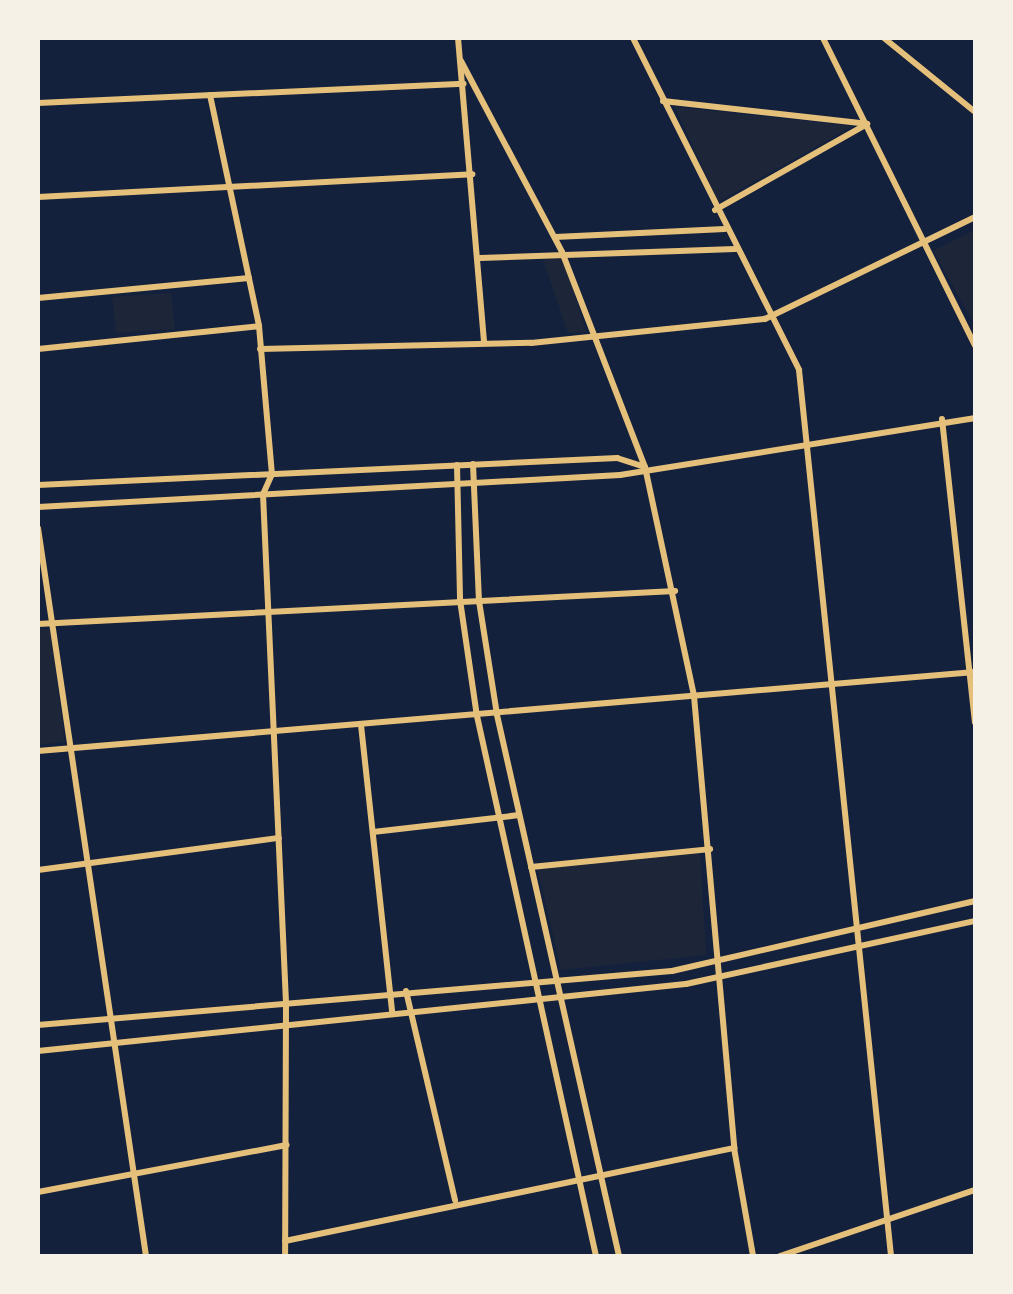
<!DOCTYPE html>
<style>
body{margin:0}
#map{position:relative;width:1013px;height:1294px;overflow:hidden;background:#14213d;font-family:"Nunito Sans",sans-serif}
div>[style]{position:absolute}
.green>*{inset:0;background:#1d2539}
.minor>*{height:6px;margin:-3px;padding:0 3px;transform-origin:3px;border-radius:3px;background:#e5c07b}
span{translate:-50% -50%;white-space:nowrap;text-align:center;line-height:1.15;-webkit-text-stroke:8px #f6f1e7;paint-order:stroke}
.frame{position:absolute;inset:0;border:40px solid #f6f1e7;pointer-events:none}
</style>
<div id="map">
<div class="green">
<div style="clip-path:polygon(675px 107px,853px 126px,718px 202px)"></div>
<div style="clip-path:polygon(975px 230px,975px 325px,933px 251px)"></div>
<div style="clip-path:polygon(562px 252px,586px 332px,568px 333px,543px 260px)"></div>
<div style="clip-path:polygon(171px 293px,175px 329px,116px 333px,112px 297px)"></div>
<div style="clip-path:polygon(50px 629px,65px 742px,38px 745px,38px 630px)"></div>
<div style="clip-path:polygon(700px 850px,706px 955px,561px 970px,537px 866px)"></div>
</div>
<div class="minor">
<div style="left:458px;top:38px;width:306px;rotate:85.1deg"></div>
<div style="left:633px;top:38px;width:371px;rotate:63.4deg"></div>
<div style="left:799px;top:370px;width:891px;rotate:84.07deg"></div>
<div style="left:823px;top:38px;width:343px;rotate:63.7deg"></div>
<div style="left:884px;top:38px;width:117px;rotate:39.1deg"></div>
<div style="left:461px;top:61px;width:216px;rotate:62.1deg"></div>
<div style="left:562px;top:252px;width:230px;rotate:68.9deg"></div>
<div style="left:645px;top:467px;width:234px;rotate:77.9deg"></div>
<div style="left:694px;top:696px;width:454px;rotate:84.9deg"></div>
<div style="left:734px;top:1148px;width:110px;rotate:80deg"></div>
<div style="left:210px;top:95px;width:236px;rotate:78deg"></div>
<div style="left:259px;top:326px;width:149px;rotate:85deg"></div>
<div style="left:272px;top:474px;width:22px;rotate:114deg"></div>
<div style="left:263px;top:494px;width:510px;rotate:87.41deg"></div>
<div style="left:286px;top:1003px;width:253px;rotate:90.2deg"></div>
<div style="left:663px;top:101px;width:205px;rotate:6.4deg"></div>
<div style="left:38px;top:103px;width:426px;rotate:-2.6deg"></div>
<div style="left:38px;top:197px;width:435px;rotate:-3deg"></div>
<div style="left:715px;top:210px;width:175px;rotate:-29.5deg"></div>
<div style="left:555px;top:237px;width:170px;rotate:-2.7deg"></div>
<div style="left:480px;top:258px;width:255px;rotate:-2deg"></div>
<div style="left:38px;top:298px;width:212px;rotate:-5.4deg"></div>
<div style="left:38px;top:349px;width:222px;rotate:-5.9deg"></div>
<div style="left:260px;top:349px;width:271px;rotate:-1.3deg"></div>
<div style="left:531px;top:343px;width:235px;rotate:-5.9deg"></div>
<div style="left:765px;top:319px;width:233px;rotate:-25.9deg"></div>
<div style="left:942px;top:419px;width:305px;rotate:83.8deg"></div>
<div style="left:473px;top:464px;width:137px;rotate:87.5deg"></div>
<div style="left:479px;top:601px;width:115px;rotate:81deg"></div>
<div style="left:497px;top:715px;width:555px;rotate:77.29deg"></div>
<div style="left:457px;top:465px;width:135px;rotate:88.7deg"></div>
<div style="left:460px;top:600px;width:117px;rotate:81.7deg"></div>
<div style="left:477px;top:716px;width:553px;rotate:77.57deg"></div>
<div style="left:38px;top:485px;width:580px;rotate:-2.67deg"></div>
<div style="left:617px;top:458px;width:29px;rotate:18deg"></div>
<div style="left:38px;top:507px;width:583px;rotate:-3.15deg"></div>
<div style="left:620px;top:475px;width:360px;rotate:-9.1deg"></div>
<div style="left:38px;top:528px;width:736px;rotate:81.56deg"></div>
<div style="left:38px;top:624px;width:638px;rotate:-2.97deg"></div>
<div style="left:361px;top:725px;width:288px;rotate:83.8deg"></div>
<div style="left:38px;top:751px;width:940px;rotate:-4.82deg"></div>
<div style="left:373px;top:832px;width:147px;rotate:-6.6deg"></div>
<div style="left:531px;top:867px;width:180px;rotate:-5.7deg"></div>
<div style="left:38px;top:870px;width:243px;rotate:-7.6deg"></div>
<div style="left:406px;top:991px;width:215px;rotate:76.8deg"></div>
<div style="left:38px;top:1025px;width:636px;rotate:-4.87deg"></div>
<div style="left:672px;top:971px;width:311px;rotate:-13deg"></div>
<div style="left:38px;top:1051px;width:651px;rotate:-5.9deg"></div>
<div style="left:686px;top:984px;width:296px;rotate:-12.3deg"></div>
<div style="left:38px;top:1192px;width:253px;rotate:-10.7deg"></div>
<div style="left:285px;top:1241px;width:459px;rotate:-11.7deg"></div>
<div style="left:780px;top:1256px;width:206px;rotate:-18.7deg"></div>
</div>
<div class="frame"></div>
</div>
